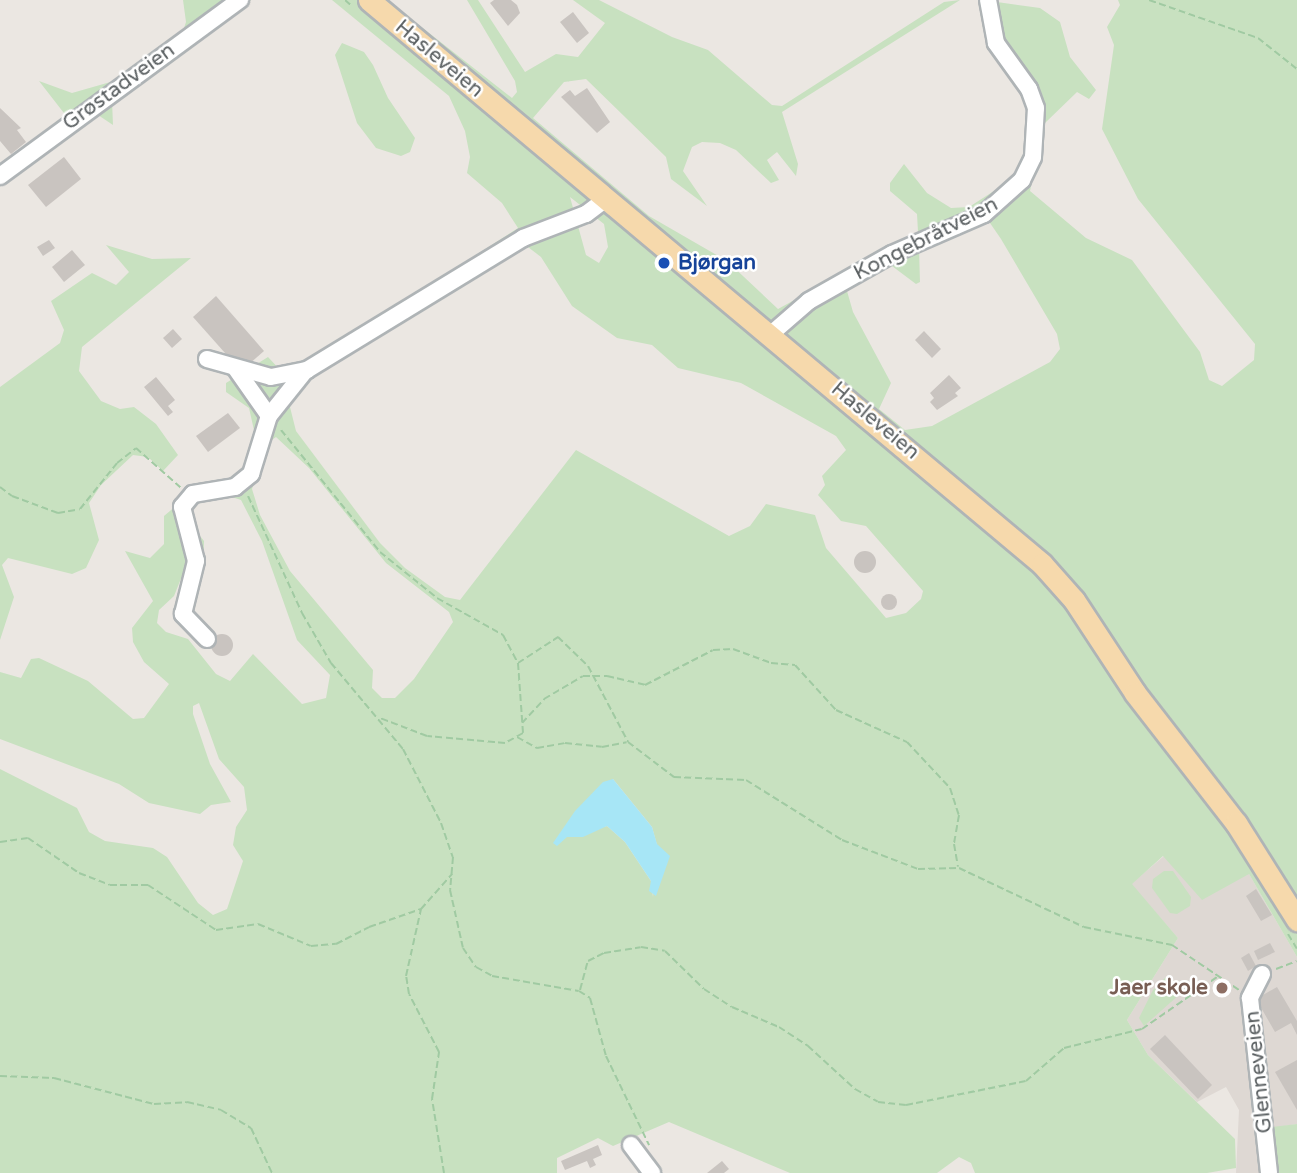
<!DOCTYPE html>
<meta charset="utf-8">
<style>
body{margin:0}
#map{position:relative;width:1297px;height:1173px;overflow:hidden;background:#ebe7e2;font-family:"Varela Round",sans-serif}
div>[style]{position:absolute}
.education>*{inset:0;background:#ded8d3}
.green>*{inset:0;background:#c8e1c0}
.water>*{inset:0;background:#a7e6f6}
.building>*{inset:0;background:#c9c4c0}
.round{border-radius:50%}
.path>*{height:2px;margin-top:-1px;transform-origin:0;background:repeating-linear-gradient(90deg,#a0caa2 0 7px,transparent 0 10.5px)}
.roads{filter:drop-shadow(2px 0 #afb4b6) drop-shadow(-2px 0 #afb4b6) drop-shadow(0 2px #afb4b6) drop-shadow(0 -2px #afb4b6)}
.minor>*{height:16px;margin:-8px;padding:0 8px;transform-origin:8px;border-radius:8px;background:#fff}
.major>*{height:21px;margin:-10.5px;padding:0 10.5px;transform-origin:10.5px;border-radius:10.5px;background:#f6d9ac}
.dots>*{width:19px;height:19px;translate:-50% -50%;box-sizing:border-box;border:4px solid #fff;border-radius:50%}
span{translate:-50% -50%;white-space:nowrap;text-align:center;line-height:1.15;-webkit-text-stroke:5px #fff;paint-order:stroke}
.street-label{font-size:21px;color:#5a5f61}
.transit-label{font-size:21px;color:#164399;font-weight:700}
.left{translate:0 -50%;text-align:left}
.education-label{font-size:21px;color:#785e54;font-weight:700}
.right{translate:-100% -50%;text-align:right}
</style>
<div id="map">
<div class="education">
<div style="clip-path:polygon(1164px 856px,1249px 874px,1297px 957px,1297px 1124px,1272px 1128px,1277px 1173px,1236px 1173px,1239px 1110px,1226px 1087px,1197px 1102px,1148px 1055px,1127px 1020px,1178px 938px,1131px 884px)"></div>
</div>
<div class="green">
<div style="clip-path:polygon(183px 0,251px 0,112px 101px,113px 125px,86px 107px,67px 117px,39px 81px,72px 93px,121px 79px,182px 34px,186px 22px)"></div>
<div style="clip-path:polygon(evenodd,332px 0,387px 0,512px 98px,517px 92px,515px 81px,467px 0,478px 0,525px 72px,556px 54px,578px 57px,605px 23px,573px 0,599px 0,672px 37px,708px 50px,772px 105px,782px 106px,944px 2px,960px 0,782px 112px,798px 164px,796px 176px,777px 152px,767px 160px,779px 180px,771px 183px,736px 150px,720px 143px,702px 142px,692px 147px,683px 171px,707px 206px,671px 179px,666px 157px,586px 79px,564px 82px,533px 118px,649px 216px,727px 261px,778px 309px,918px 232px,917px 214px,890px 191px,890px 183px,904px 164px,927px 193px,951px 208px,969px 207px,1011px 180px,1026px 159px,1032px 131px,1024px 95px,991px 45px,983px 0,1040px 8px,1060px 22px,1070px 57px,1096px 90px,1089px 99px,1077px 92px,1044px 124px,1030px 191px,1086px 238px,1132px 260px,1200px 352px,1209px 380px,1222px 386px,1254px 360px,1255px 344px,1138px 199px,1102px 129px,1114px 45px,1107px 27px,1120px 5px,1118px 0,1297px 0,1297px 957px,1249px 874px,1202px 900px,1163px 856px,1132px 884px,1178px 938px,1127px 1020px,1148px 1055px,1235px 1139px,1236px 1168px,1207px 1173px,975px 1173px,971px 1163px,959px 1157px,937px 1173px,790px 1173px,669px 1122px,613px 1146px,598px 1138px,557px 1158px,557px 1173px,0 1173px,0 769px,77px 808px,89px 832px,105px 841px,153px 848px,167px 857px,198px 903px,213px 915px,227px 909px,243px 861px,233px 845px,236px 827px,247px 810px,244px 787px,219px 759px,199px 703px,193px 706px,193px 714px,210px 764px,231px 802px,211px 805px,200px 814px,149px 803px,119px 784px,0 739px,0 672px,21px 678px,31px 659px,39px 658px,88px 681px,133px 719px,144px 718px,169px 684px,144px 662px,133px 642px,132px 628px,153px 601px,125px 551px,150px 558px,164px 544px,164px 516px,177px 505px,246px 474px,256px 439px,249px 408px,226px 392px,226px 383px,268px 357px,282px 372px,310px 362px,518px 228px,502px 203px,467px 173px,470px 157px,465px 131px,449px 96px,332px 0,570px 197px,604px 224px,608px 247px,599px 263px,586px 255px,570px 197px,332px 0,979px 222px,990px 223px,1001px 239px,1057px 334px,1060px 349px,1050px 362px,932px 426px,905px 430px,879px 409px,891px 383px,853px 312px,847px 291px,888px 263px,916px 284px,920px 282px,919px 248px,979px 222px,332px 0,528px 247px,541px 257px,572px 306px,617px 338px,652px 345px,678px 368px,741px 383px,836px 436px,846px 450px,822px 476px,825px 485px,818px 495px,841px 521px,866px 526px,923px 591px,921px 599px,906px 613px,886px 618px,826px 548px,815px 515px,766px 504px,750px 526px,729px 536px,576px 450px,460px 600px,445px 597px,405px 568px,380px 543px,296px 431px,290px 407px,297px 384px,515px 250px,528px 247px,332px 0,276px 437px,309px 468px,386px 563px,449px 612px,453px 622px,414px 679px,395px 698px,382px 698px,372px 688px,373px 670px,290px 571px,260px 515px,252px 489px,266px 444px,276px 437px,332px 0,232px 497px,241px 500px,262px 541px,297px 640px,330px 675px,326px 698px,302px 704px,253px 654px,230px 681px,216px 674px,188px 639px,166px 632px,157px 623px,159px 610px,174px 596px,186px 566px,203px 573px,204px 541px,193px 527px,190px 509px,204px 498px,232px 497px,332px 0,613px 779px,652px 827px,657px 845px,653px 897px,651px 881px,625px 842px,607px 826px,567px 837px,613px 779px)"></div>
<div style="clip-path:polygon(342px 43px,364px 52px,373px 65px,388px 98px,415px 138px,410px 152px,401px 156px,376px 148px,357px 123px,335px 55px)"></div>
<div style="clip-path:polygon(106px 245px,152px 259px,191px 258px,82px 347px,79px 371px,101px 401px,120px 409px,134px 407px,156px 424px,178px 455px,163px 471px,148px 457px,133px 455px,101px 485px,89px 503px,99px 540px,86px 568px,72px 574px,8px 558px,2px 565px,14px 597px,0 640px,0 387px,60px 343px,64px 330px,51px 301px,92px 273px,116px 285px,129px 272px)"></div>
<div style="clip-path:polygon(1164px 871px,1173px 871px,1191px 897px,1190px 906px,1177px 914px,1170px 913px,1152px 888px,1153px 879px)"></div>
<div style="clip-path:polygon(1166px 977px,1179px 995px,1144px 1026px,1139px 1018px,1153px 990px)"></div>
<div style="clip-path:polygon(1297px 1124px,1297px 1173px,1277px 1173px,1272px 1127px)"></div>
</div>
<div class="water">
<div style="clip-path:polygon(613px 779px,652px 827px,657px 844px,670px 856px,656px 896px,649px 891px,651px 881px,625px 842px,607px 826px,583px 837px,567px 837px,557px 846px,553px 843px,575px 811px,603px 782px)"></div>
</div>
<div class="building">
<div style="clip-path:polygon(494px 0,511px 0,517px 5px,520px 13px,508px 26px,490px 3px)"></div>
<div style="clip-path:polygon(573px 12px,589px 33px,577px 43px,560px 22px)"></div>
<div style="clip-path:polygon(587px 88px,610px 122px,597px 133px,561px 97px,570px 90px,575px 96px)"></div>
<div style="clip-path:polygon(0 108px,21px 128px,17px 130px,26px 142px,11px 154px,0 141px)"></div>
<div style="clip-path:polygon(64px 157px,81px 179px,46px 207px,28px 185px)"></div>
<div style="clip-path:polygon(49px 240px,55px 248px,43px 256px,37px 247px)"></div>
<div style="clip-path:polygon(72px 250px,85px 265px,64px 282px,52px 267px)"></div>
<div style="clip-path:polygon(216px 296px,264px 351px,241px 371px,193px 317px)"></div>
<div style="clip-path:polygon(173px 329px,182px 339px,172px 348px,163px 338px)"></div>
<div style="clip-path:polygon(924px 331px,941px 349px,932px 358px,915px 340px)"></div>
<div style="clip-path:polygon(949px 375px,961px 388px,955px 393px,958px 396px,937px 410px,930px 402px,934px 398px,930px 393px)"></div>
<div style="clip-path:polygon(156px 377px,175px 400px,168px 406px,173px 412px,168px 416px,144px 387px)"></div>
<div style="clip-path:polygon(228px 413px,240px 428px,208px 452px,196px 436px)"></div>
<div class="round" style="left:854px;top:551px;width:22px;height:22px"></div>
<div class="round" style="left:881px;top:594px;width:16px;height:16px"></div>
<div class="round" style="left:211px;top:634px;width:22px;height:22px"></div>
<div style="clip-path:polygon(1256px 889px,1272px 915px,1261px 921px,1246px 896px)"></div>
<div style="clip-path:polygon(1270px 943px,1275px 952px,1258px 960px,1254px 951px)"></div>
<div style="clip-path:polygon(1249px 953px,1256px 966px,1248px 971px,1241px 958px)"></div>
<div style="clip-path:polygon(1277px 987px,1297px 1021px,1297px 1035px,1291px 1023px,1275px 1032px,1256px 999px)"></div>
<div style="clip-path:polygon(1165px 1035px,1212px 1085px,1198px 1099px,1150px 1049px)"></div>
<div style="clip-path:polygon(1297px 1060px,1297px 1110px,1275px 1072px)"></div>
<div style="clip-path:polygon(598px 1145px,602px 1155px,593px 1159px,596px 1165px,590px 1168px,587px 1161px,565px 1170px,561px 1161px)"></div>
<div style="clip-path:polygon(722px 1161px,729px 1169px,724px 1173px,707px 1173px)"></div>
</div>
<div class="path">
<div style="left:345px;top:0;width:9px;rotate:41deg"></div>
<div style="left:1149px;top:0;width:115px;rotate:19.2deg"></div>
<div style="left:1258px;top:38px;width:50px;rotate:38.5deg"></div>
<div style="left:281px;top:430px;width:157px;rotate:50.9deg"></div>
<div style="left:380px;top:552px;width:73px;rotate:38.9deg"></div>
<div style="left:437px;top:598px;width:76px;rotate:29.3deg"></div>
<div style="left:503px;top:635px;width:32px;rotate:62deg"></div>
<div style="left:518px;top:663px;width:70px;rotate:85.9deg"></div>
<div style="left:523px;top:733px;width:21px;rotate:151deg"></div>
<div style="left:505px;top:743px;width:78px;rotate:-174.9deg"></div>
<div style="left:427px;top:736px;width:50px;rotate:-159deg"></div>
<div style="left:0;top:487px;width:15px;rotate:37deg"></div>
<div style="left:12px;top:496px;width:49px;rotate:20.3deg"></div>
<div style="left:58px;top:513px;width:22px;rotate:-10deg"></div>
<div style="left:80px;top:509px;width:59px;rotate:-51.2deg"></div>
<div style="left:117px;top:463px;width:24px;rotate:-38deg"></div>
<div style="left:136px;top:448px;width:60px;rotate:41.6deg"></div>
<div style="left:248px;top:496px;width:129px;rotate:65.2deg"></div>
<div style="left:302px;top:613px;width:58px;rotate:59.9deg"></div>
<div style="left:331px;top:663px;width:112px;rotate:50.1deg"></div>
<div style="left:403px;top:749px;width:83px;rotate:62.8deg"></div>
<div style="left:441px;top:823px;width:36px;rotate:71deg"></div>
<div style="left:453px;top:857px;width:33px;rotate:95deg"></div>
<div style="left:450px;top:890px;width:59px;rotate:77.4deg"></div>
<div style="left:463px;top:948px;width:23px;rotate:56deg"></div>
<div style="left:476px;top:967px;width:18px;rotate:29deg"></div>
<div style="left:492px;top:976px;width:88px;rotate:9.8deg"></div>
<div style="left:579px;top:991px;width:13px;rotate:32deg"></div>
<div style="left:590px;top:998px;width:60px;rotate:74.6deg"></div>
<div style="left:606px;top:1056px;width:99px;rotate:64.2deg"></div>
<div style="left:518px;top:663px;width:48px;rotate:-33deg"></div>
<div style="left:558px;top:637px;width:42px;rotate:44deg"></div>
<div style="left:588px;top:666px;width:86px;rotate:62.2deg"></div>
<div style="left:628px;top:742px;width:58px;rotate:37.3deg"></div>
<div style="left:674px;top:777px;width:72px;rotate:2.4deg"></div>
<div style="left:746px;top:780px;width:113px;rotate:32deg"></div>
<div style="left:842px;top:840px;width:81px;rotate:20.9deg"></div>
<div style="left:918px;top:869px;width:41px;rotate:-1.4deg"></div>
<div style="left:959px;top:868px;width:138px;rotate:25.3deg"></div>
<div style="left:1084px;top:927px;width:90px;rotate:11.6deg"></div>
<div style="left:1172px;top:945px;width:81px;rotate:33.9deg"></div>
<div style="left:522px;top:723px;width:33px;rotate:-47deg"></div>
<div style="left:544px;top:699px;width:45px;rotate:-30.5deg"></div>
<div style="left:583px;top:676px;width:24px"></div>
<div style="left:607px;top:676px;width:39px;rotate:13deg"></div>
<div style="left:645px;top:685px;width:76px;rotate:-27.2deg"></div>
<div style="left:713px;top:650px;width:20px;rotate:-3deg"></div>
<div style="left:733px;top:649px;width:40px;rotate:20.2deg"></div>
<div style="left:771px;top:663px;width:24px;rotate:5deg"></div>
<div style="left:795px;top:665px;width:61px;rotate:47.7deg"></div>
<div style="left:836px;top:710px;width:78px;rotate:24.3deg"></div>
<div style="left:907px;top:742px;width:63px;rotate:46.9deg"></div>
<div style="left:950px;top:788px;width:28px;rotate:72deg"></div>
<div style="left:959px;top:815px;width:29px;rotate:100deg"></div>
<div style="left:954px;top:844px;width:23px;rotate:80deg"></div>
<div style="left:517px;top:737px;width:23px;rotate:29deg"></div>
<div style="left:537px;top:748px;width:28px;rotate:-10deg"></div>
<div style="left:565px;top:743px;width:37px;rotate:6deg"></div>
<div style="left:602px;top:747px;width:25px;rotate:-11deg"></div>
<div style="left:0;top:842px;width:28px;rotate:-8deg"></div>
<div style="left:28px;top:838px;width:62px;rotate:34.5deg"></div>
<div style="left:79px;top:873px;width:33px;rotate:21deg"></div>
<div style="left:110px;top:885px;width:38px"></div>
<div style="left:148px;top:885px;width:82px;rotate:33.5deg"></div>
<div style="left:216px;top:930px;width:42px;rotate:-8.1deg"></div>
<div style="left:258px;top:924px;width:57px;rotate:22.5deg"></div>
<div style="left:311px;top:946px;width:25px;rotate:-5deg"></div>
<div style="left:336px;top:944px;width:37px;rotate:-27deg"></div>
<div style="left:369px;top:927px;width:55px;rotate:-19.1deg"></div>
<div style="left:1288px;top:934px;width:17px;rotate:59deg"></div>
<div style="left:1276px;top:969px;width:22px;rotate:-21deg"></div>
<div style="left:580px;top:990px;width:30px;rotate:-75deg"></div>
<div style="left:588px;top:961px;width:18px;rotate:-27deg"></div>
<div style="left:604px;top:953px;width:37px;rotate:-9deg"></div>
<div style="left:641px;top:947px;width:24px;rotate:9deg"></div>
<div style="left:665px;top:951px;width:54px;rotate:44.3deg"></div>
<div style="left:704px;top:989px;width:33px;rotate:33deg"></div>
<div style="left:732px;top:1007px;width:51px;rotate:23.1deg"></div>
<div style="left:779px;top:1027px;width:35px;rotate:33deg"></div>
<div style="left:808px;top:1046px;width:64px;rotate:42.5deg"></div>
<div style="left:855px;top:1089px;width:26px;rotate:29deg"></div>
<div style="left:878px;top:1102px;width:28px;rotate:6deg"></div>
<div style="left:906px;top:1105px;width:122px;rotate:-11.3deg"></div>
<div style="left:1026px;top:1081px;width:50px;rotate:-41deg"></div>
<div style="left:1064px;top:1048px;width:80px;rotate:-13.7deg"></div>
<div style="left:1142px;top:1029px;width:91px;rotate:-34.7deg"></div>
<div style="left:0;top:1076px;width:54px;rotate:2.1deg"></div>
<div style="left:54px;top:1078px;width:103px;rotate:14.6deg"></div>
<div style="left:154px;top:1104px;width:33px;rotate:-3deg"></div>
<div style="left:187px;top:1102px;width:35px;rotate:13deg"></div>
<div style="left:221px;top:1110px;width:35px;rotate:31deg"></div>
<div style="left:251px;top:1128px;width:50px;rotate:65deg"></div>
<div style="left:444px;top:1173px;width:75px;rotate:-99.2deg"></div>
<div style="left:432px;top:1099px;width:48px;rotate:-81.5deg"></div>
<div style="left:439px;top:1052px;width:65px;rotate:-117.3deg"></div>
<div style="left:409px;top:994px;width:18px;rotate:-99deg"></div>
<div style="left:406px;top:976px;width:69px;rotate:-77.4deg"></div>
<div style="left:421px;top:909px;width:47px;rotate:-48.5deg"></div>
</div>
<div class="roads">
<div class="minor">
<div style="left:0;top:176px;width:298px;rotate:-36.3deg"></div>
<div style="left:771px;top:334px;width:50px;rotate:-41deg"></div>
<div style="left:809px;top:301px;width:95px;rotate:-29.5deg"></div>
<div style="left:892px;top:254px;width:100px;rotate:-23.5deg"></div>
<div style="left:984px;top:214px;width:51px;rotate:-41.8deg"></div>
<div style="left:1022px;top:180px;width:25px;rotate:-64deg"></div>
<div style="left:1033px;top:157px;width:49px;rotate:-86.5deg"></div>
<div style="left:1036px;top:108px;width:20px;rotate:-110deg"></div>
<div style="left:1029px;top:89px;width:57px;rotate:-125.7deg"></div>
<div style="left:996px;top:43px;width:44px;rotate:-100.5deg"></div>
<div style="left:207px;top:359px;width:66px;rotate:15.7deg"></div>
<div style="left:271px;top:377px;width:37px;rotate:-11deg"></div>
<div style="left:307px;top:370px;width:253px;rotate:-31.4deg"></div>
<div style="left:523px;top:238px;width:67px;rotate:-20.9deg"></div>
<div style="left:586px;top:214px;width:25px;rotate:-37deg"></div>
<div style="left:236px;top:369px;width:57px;rotate:54.9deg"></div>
<div style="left:207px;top:639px;width:35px;rotate:-134deg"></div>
<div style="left:183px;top:614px;width:55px;rotate:-76.2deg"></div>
<div style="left:196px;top:561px;width:56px;rotate:-104.5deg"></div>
<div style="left:182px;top:507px;width:17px;rotate:-50deg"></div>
<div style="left:193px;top:494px;width:43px;rotate:-9.5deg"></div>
<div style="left:235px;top:487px;width:21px;rotate:-39deg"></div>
<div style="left:251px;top:474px;width:61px;rotate:-72.8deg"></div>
<div style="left:269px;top:416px;width:58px;rotate:-51.3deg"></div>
<div style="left:1262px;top:974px;width:27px;rotate:117deg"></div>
<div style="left:1250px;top:998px;width:176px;rotate:83.8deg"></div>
<div style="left:631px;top:1145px;width:35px;rotate:53deg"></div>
</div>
<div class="major">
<div style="left:369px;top:0;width:878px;rotate:39.96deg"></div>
<div style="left:1042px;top:564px;width:48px;rotate:48.4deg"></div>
<div style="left:1074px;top:600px;width:111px;rotate:56.7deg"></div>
<div style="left:1135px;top:693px;width:165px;rotate:52.2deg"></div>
<div style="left:1236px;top:823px;width:115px;rotate:57.8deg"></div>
</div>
</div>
<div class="dots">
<div style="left:664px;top:263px;background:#1a4fb4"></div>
<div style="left:1222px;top:988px;background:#8d6e63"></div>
</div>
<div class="street-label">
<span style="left:439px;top:59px;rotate:40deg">Hasleveien</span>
<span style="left:119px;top:87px;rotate:-36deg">Grøstadveien</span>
<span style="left:926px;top:239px;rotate:-27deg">Kongebråtveien</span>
<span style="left:875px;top:421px;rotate:40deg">Hasleveien</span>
<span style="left:1259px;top:1072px;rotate:-96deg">Glenneveien</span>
</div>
<div class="transit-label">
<span class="left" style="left:678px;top:263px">Bjørgan</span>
</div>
<div class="education-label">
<span class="right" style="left:1208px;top:988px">Jaer skole</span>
</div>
</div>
